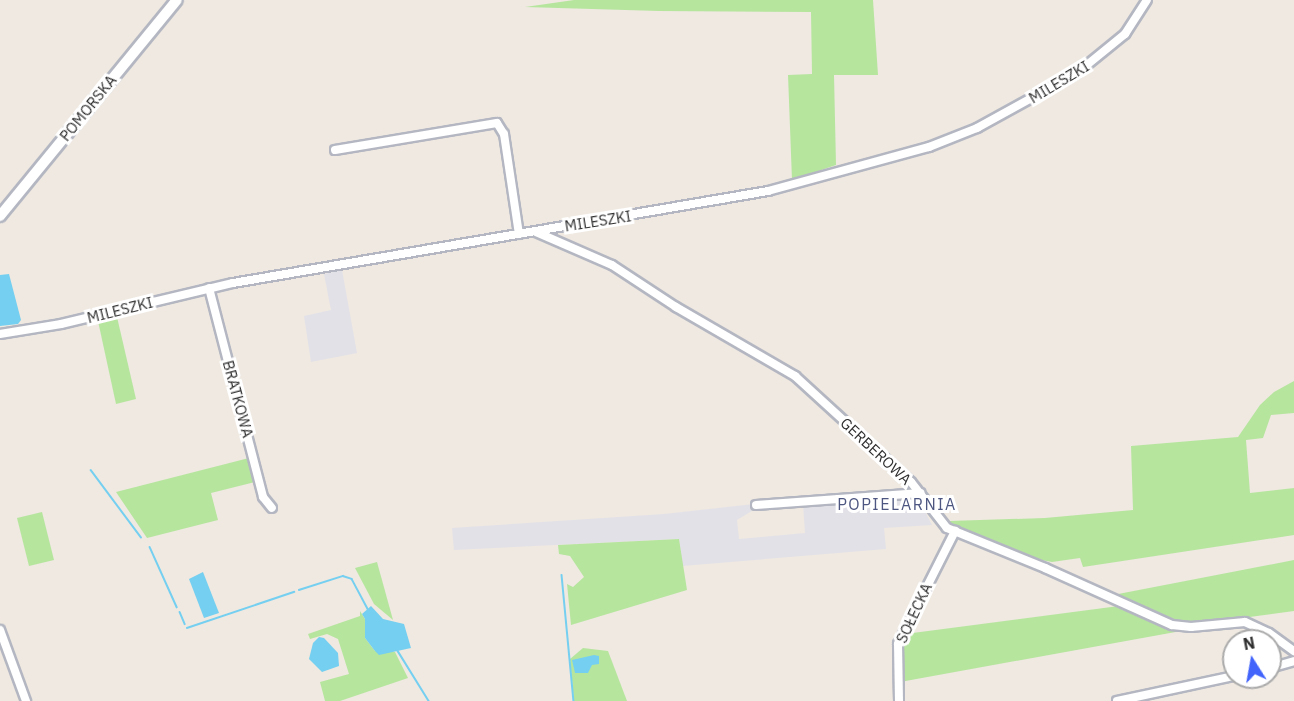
<!DOCTYPE html>
<meta charset="utf-8">
<style>
body{margin:0}
#map{position:relative;width:1294px;height:701px;overflow:hidden;background:#efe9e1;font-family:"IBM Plex Sans",sans-serif}
div>[style]{position:absolute}
.industrial>*{inset:0;background:#e3e1e8}
.green>*{inset:0;background:#b6e59e}
.water>*{inset:0;background:#75cff0}
.stream>*{height:1.5px;margin:-0.75px;padding:0 0.75px;transform-origin:0.75px;border-radius:0.75px;background:#75cff0}
.roads{filter:drop-shadow(2px 0 #b4b7c1) drop-shadow(-2px 0 #b4b7c1) drop-shadow(0 2px #b4b7c1) drop-shadow(0 -2px #b4b7c1)}
.street>*{height:8px;margin:-4px;padding:0 4px;transform-origin:4px;border-radius:4px;background:#fff}
.secondary>*{height:10px;margin:-5px;padding:0 5px;transform-origin:5px;border-radius:5px;background:#fff}
span{translate:-50% -50%;white-space:nowrap;text-align:center;line-height:1.15;-webkit-text-stroke:6px #fff;paint-order:stroke}
.street-label{font-size:15px;color:#2e2e2e}
.neighbourhood-label{font-size:16px;color:#4d5680;letter-spacing:1.5px}
.north{position:absolute;left:1222px;top:629px;width:60px;height:60px;box-sizing:border-box;background:#fff;border:2px solid #ababab;border-radius:50%;rotate:349deg;font-size:16px;font-weight:700;line-height:24px;text-align:center;color:#2e2e2e}
.north::after{content:'';display:block;margin:auto;width:21px;height:27px;background:#4264fb;clip-path:polygon(50% 0,100% 100%,50% 72%,0 100%)}
</style>
<div id="map">
<div class="industrial">
<div style="clip-path:polygon(342px 270px,357px 353px,311px 362px,304px 316px,331px 310px,324px 274px)"></div>
<div style="clip-path:polygon(917px 496px,932px 525px,884px 528px,886px 549px,682px 566px,679px 539px,454px 550px,452px 528px,664px 514px,754px 504px,755px 509px,737px 520px,739px 539px,805px 533px,803px 503px)"></div>
</div>
<div class="green">
<div style="clip-path:polygon(574px 0,873px 0,878px 75px,834px 75px,836px 165px,792px 180px,788px 75px,812px 74px,811px 12px,659px 11px,525px 7px)"></div>
<div style="clip-path:polygon(117px 317px,136px 399px,116px 404px,98px 321px)"></div>
<div style="clip-path:polygon(1294px 381px,1294px 413px,1271px 415px,1263px 438px,1246px 440px,1250px 493px,1294px 488px,1294px 535px,1083px 567px,1080px 558px,1052px 562px,1031px 558px,953px 526px,949px 521px,1045px 518px,1133px 510px,1131px 446px,1238px 437px,1260px 405px,1274px 392px)"></div>
<div style="clip-path:polygon(249px 458px,255px 482px,211px 493px,218px 520px,147px 538px,116px 492px)"></div>
<div style="clip-path:polygon(42px 512px,54px 560px,29px 566px,17px 518px)"></div>
<div style="clip-path:polygon(679px 539px,687px 590px,571px 625px,567px 584px,573px 587px,584px 577px,570px 556px,559px 554px,558px 545px)"></div>
<div style="clip-path:polygon(1294px 560px,1294px 611px,1190px 625px,1172px 623px,1113px 595px)"></div>
<div style="clip-path:polygon(377px 562px,393px 620px,374px 604px,355px 568px)"></div>
<div style="clip-path:polygon(1119px 606px,1181px 631px,900px 682px,901px 651px,905px 634px)"></div>
<div style="clip-path:polygon(360px 611px,365px 619px,365px 638px,375px 651px,395px 652px,408px 678px,340px 701px,325px 701px,320px 682px,349px 674px,338px 639px,327px 634px,310px 639px,308px 634px,360px 616px)"></div>
<div style="clip-path:polygon(583px 648px,608px 651px,627px 701px,574px 701px,570px 659px)"></div>
</div>
<div class="water">
<div style="clip-path:polygon(9px 274px,21px 320px,18px 324px,0 326px,0 275px)"></div>
<div style="clip-path:polygon(203px 572px,219px 613px,204px 618px,189px 579px)"></div>
<div style="clip-path:polygon(371px 606px,383px 619px,404px 624px,411px 648px,379px 655px,375px 651px,365px 638px,365px 619px,362px 614px)"></div>
<div style="clip-path:polygon(319px 637px,324px 638px,338px 653px,339px 666px,322px 672px,309px 659px,313px 643px)"></div>
<div style="clip-path:polygon(594px 655px,599px 656px,599px 664px,592px 665px,588px 673px,575px 673px,572px 660px)"></div>
</div>
<div class="stream">
<div style="left:91px;top:470px;width:84px;rotate:53.3deg"></div>
<div style="left:150px;top:547px;width:66px;rotate:65.8deg"></div>
<div style="left:562px;top:575px;width:127px;rotate:84.6deg"></div>
<div style="left:299px;top:590px;width:46px;rotate:-17.7deg"></div>
<div style="left:343px;top:576px;width:9px;rotate:18deg"></div>
<div style="left:352px;top:579px;width:34px;rotate:62deg"></div>
<div style="left:180px;top:612px;width:13px;rotate:67deg"></div>
<div style="left:187px;top:628px;width:113px;rotate:-18.6deg"></div>
<div style="left:398px;top:651px;width:59px;rotate:58.2deg"></div>
</div>
<div class="roads">
<div class="street">
<div style="left:335px;top:150px;width:164px;rotate:-9.5deg"></div>
<div style="left:497px;top:123px;width:13px;rotate:58deg"></div>
<div style="left:504px;top:134px;width:101px;rotate:81.5deg"></div>
<div style="left:536px;top:232px;width:83px;rotate:23.5deg"></div>
<div style="left:612px;top:265px;width:77px;rotate:33.3deg"></div>
<div style="left:676px;top:307px;width:138px;rotate:30.1deg"></div>
<div style="left:795px;top:376px;width:157px;rotate:42.4deg"></div>
<div style="left:911px;top:482px;width:58px;rotate:52deg"></div>
<div style="left:947px;top:528px;width:106px;rotate:22.2deg"></div>
<div style="left:1045px;top:568px;width:139px;rotate:24.2deg"></div>
<div style="left:1172px;top:625px;width:19px;rotate:6deg"></div>
<div style="left:1191px;top:627px;width:54px;rotate:-5.3deg"></div>
<div style="left:1245px;top:622px;width:26px;rotate:25deg"></div>
<div style="left:1269px;top:633px;width:31px;rotate:36deg"></div>
<div style="left:209px;top:288px;width:216px;rotate:75.5deg"></div>
<div style="left:263px;top:497px;width:14px;rotate:51deg"></div>
<div style="left:0;top:334px;width:62px;rotate:-9.3deg"></div>
<div style="left:61px;top:324px;width:177px;rotate:-13.4deg"></div>
<div style="left:233px;top:283px;width:543px;rotate:-9.76deg"></div>
<div style="left:768px;top:191px;width:167px;rotate:-15.3deg"></div>
<div style="left:929px;top:147px;width:52px;rotate:-21.6deg"></div>
<div style="left:977px;top:128px;width:114px;rotate:-28.8deg"></div>
<div style="left:1077px;top:73px;width:62px;rotate:-39.1deg"></div>
<div style="left:1125px;top:34px;width:40px;rotate:-57.1deg"></div>
<div style="left:756px;top:505px;width:165px;rotate:-4.2deg"></div>
<div style="left:0;top:630px;width:76px;rotate:69.9deg"></div>
<div style="left:1270px;top:668px;width:25px;rotate:-16deg"></div>
<div style="left:899px;top:701px;width:57px;rotate:-91deg"></div>
<div style="left:898px;top:644px;width:127px;rotate:-63.2deg"></div>
<div style="left:1117px;top:701px;width:120px;rotate:-12.1deg"></div>
</div>
<div class="secondary">
<div style="left:0;top:216px;width:279px;rotate:-50.7deg"></div>
</div>
</div>
<div class="street-label">
<span style="left:1059px;top:82px;rotate:-31deg">MILESZKI</span>
<span style="left:88px;top:108px;rotate:-51deg">POMORSKA</span>
<span style="left:598px;top:221px;rotate:-9deg">MILESZKI</span>
<span style="left:120px;top:310px;rotate:-14deg">MILESZKI</span>
<span style="left:238px;top:399px;rotate:75deg">BRATKOWA</span>
<span style="left:876px;top:451px;rotate:43deg">GERBEROWA</span>
<span style="left:914px;top:613px;rotate:-65deg">SOŁECKA</span>
</div>
<div class="neighbourhood-label">
<span style="left:897px;top:504px">POPIELARNIA</span>
</div>
<div class="north">N</div>
</div>
